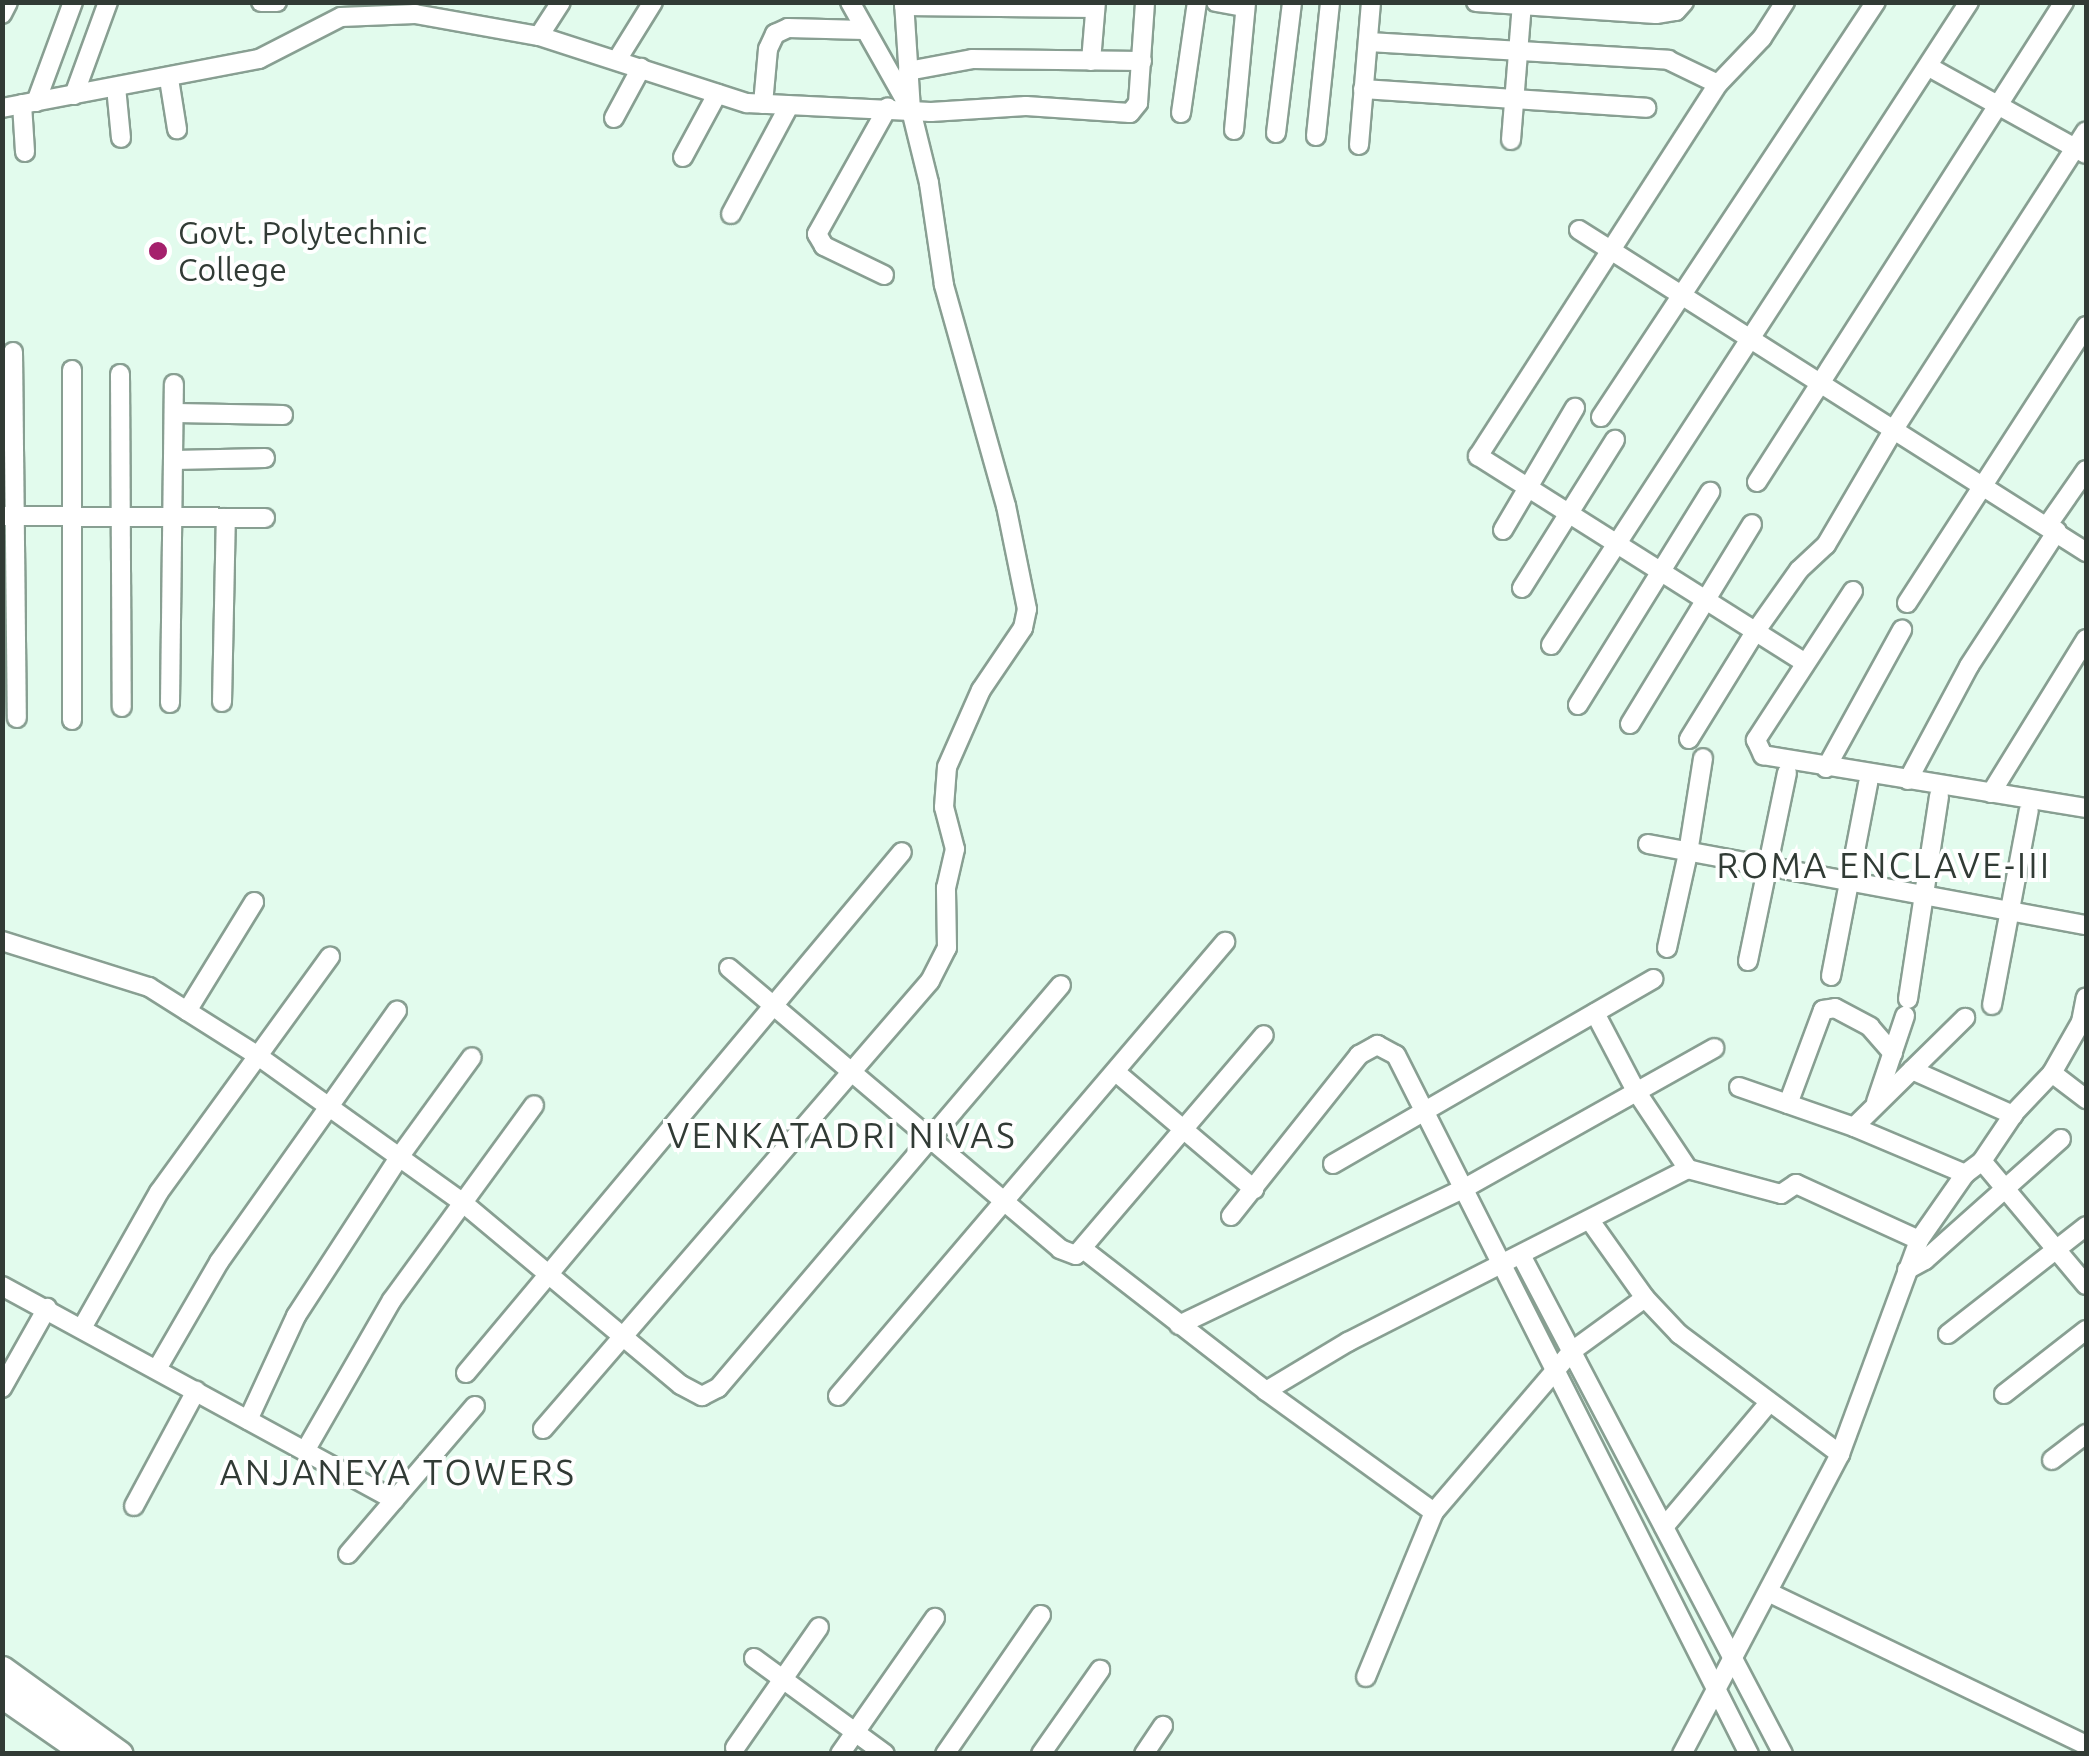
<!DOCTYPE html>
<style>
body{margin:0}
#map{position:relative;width:2089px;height:1756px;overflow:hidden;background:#e2fbed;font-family:Ubuntu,sans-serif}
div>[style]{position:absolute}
.roads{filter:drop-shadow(2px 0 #889f92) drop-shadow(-2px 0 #889f92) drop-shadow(0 2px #889f92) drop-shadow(0 -2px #889f92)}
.minor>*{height:18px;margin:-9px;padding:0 9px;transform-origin:9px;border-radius:9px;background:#fff}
.secondary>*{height:25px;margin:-12.5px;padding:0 12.5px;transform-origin:12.5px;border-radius:12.5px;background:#fff}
.dots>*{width:28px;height:28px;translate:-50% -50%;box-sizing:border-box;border:5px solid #fff;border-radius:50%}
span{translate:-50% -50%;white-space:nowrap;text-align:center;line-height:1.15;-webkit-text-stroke:8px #fff;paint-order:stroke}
.poi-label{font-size:32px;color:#313b35}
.left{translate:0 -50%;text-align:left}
.neighbourhood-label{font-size:35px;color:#313b35;letter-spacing:2.5px}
.frame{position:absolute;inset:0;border:5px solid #313b35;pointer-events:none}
</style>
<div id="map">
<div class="roads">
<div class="minor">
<div style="left:261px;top:2px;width:16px"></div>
<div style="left:850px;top:2px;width:118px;rotate:60.6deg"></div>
<div style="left:1216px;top:2px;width:29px;rotate:10deg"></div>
<div style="left:1476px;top:2px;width:180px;rotate:3.8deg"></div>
<div style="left:1656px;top:14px;width:20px;rotate:-9deg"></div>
<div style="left:1676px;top:11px;width:12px;rotate:-48deg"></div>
<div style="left:1785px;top:2px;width:43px;rotate:122.6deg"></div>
<div style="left:1762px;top:38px;width:64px;rotate:133.7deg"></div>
<div style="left:1718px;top:84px;width:443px;rotate:122.8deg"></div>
<div style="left:1478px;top:456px;width:387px;rotate:32.3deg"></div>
<div style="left:904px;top:6px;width:191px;rotate:0.6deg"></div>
<div style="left:2px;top:14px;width:13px;rotate:-63deg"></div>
<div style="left:539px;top:36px;width:40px;rotate:-57.1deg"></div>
<div style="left:1369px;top:42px;width:300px;rotate:3.4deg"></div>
<div style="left:1668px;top:60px;width:55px;rotate:25.6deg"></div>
<div style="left:617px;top:60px;width:68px;rotate:-58.2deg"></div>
<div style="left:1091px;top:61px;width:59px;rotate:-85.2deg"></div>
<div style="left:1929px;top:67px;width:179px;rotate:29deg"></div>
<div style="left:908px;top:71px;width:65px;rotate:-10.6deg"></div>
<div style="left:972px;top:59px;width:170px;rotate:0.7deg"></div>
<div style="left:169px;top:79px;width:51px;rotate:80.9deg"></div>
<div style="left:116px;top:87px;width:51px;rotate:84.4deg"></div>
<div style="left:1363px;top:89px;width:284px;rotate:3.8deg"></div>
<div style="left:74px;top:95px;width:99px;rotate:-69.9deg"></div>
<div style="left:36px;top:102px;width:107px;rotate:-69.7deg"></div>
<div style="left:22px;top:104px;width:48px;rotate:86.4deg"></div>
<div style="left:763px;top:104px;width:55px;rotate:-84.8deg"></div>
<div style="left:768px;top:49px;width:17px;rotate:-65deg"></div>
<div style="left:775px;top:34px;width:14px;rotate:-25deg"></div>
<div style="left:788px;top:28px;width:76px;rotate:1.5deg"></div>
<div style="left:2px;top:108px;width:262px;rotate:-10.8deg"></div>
<div style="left:259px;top:59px;width:92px;rotate:-27.1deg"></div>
<div style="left:341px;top:17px;width:74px;rotate:-2.3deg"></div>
<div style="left:415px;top:14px;width:126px;rotate:10.1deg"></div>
<div style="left:539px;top:36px;width:219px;rotate:17.9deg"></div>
<div style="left:747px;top:103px;width:184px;rotate:2.8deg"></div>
<div style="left:931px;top:112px;width:95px;rotate:-3.6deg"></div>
<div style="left:1026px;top:106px;width:104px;rotate:3.9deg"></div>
<div style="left:1130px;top:113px;width:13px;rotate:-51deg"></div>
<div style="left:1138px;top:103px;width:101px;rotate:-86deg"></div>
<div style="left:1181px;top:113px;width:112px;rotate:-81.8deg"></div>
<div style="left:614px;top:118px;width:57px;rotate:-61.6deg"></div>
<div style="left:1234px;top:130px;width:129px;rotate:-84.6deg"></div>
<div style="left:1276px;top:133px;width:132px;rotate:-83deg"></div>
<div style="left:1316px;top:136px;width:135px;rotate:-84deg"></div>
<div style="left:1511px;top:140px;width:138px;rotate:-85.4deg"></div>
<div style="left:1359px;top:145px;width:144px;rotate:-85.2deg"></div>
<div style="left:683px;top:157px;width:72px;rotate:-61.6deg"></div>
<div style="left:731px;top:214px;width:123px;rotate:-61.8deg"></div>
<div style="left:1579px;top:230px;width:601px;rotate:32.42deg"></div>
<div style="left:884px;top:275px;width:67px;rotate:-154.2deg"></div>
<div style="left:824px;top:246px;width:14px;rotate:-120deg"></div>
<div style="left:817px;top:234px;width:145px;rotate:-60.8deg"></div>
<div style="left:13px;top:352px;width:366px;rotate:89.4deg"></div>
<div style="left:72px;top:370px;width:350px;rotate:90deg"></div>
<div style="left:120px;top:374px;width:333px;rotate:89.7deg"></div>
<div style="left:176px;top:413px;width:107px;rotate:1.1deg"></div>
<div style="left:1601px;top:417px;width:498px;rotate:-56.5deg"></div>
<div style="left:174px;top:460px;width:91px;rotate:-1.3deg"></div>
<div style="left:1757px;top:482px;width:570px;rotate:-57.4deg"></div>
<div style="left:2px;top:516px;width:263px;rotate:0.4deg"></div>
<div style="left:2047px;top:526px;width:68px;rotate:-55.1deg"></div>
<div style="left:1503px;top:530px;width:142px;rotate:-59.5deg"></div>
<div style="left:1522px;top:588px;width:175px;rotate:-57.9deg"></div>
<div style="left:1853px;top:591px;width:178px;rotate:123.1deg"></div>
<div style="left:1756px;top:740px;width:17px;rotate:65deg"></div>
<div style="left:1763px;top:755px;width:327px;rotate:9.3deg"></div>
<div style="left:1907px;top:603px;width:330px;rotate:-57.1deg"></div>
<div style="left:1551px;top:645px;width:767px;rotate:-56.97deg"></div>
<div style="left:222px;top:702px;width:184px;rotate:-88.8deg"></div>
<div style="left:170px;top:703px;width:319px;rotate:-89.3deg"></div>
<div style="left:1578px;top:705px;width:251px;rotate:-58.2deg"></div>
<div style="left:1630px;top:724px;width:234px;rotate:-58.6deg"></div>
<div style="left:1689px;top:739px;width:126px;rotate:-58.3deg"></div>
<div style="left:1755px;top:632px;width:76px;rotate:-54.6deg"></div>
<div style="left:1799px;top:570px;width:37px;rotate:-43deg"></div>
<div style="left:1826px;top:545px;width:134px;rotate:-59.6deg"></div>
<div style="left:1894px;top:429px;width:354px;rotate:-57.2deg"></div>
<div style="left:1826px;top:768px;width:158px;rotate:-61.2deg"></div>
<div style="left:1908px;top:780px;width:129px;rotate:-61.8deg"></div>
<div style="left:1969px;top:666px;width:161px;rotate:-56.9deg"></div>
<div style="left:1991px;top:793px;width:181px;rotate:-58.3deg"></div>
<div style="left:1648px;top:844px;width:445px;rotate:10.5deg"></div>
<div style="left:2px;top:941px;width:154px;rotate:17.4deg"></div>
<div style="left:149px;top:987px;width:129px;rotate:32.3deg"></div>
<div style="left:258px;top:1056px;width:251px;rotate:35.6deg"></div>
<div style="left:462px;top:1202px;width:285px;rotate:39.9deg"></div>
<div style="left:681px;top:1385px;width:24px;rotate:28deg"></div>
<div style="left:702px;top:1396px;width:18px;rotate:-27deg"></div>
<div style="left:718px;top:1388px;width:529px;rotate:-49.6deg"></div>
<div style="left:1667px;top:948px;width:97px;rotate:-77.5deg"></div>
<div style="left:1688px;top:853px;width:96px;rotate:-81deg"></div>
<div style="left:1748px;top:961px;width:192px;rotate:-78.3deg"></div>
<div style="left:729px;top:968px;width:434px;rotate:40.3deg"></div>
<div style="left:1060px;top:1249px;width:17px;rotate:21deg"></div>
<div style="left:1076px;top:1255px;width:289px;rotate:-49.5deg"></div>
<div style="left:1831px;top:976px;width:197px;rotate:-79.1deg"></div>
<div style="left:1908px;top:999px;width:205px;rotate:-81.3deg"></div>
<div style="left:1992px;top:1005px;width:198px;rotate:-79.3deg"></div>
<div style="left:187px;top:1011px;width:128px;rotate:-58.4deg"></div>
<div style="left:1595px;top:1013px;width:88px;rotate:62.3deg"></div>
<div style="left:1636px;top:1091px;width:94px;rotate:56.3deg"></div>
<div style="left:1912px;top:1070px;width:111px;rotate:24deg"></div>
<div style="left:1117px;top:1073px;width:180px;rotate:40.3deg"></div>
<div style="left:2052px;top:1073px;width:43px;rotate:37.4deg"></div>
<div style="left:1739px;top:1087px;width:122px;rotate:19.2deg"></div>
<div style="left:1854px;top:1127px;width:121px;rotate:22.9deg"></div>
<div style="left:1876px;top:1102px;width:91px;rotate:-71.4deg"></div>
<div style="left:1788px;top:1104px;width:100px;rotate:-69.6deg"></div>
<div style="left:1823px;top:1010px;width:12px;rotate:-9deg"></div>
<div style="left:1835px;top:1008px;width:40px;rotate:28deg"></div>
<div style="left:1870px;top:1027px;width:35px;rotate:49deg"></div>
<div style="left:1854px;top:1127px;width:156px;rotate:-44.5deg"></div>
<div style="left:1982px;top:1161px;width:162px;rotate:50deg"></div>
<div style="left:1333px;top:1164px;width:370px;rotate:-30deg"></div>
<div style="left:1231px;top:1216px;width:206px;rotate:-51.5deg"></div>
<div style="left:1359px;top:1055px;width:21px;rotate:-29deg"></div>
<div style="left:1377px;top:1045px;width:21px;rotate:28deg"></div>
<div style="left:1396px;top:1055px;width:783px;rotate:63.21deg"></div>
<div style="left:1591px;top:1222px;width:93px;rotate:54.6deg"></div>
<div style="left:1645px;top:1298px;width:50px;rotate:46.6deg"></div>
<div style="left:1679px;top:1334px;width:201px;rotate:36.7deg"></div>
<div style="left:1083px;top:1249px;width:232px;rotate:37.8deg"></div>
<div style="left:1266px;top:1391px;width:207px;rotate:35.8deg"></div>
<div style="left:1522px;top:1257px;width:561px;rotate:62.29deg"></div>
<div style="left:1907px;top:1270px;width:21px;rotate:-29deg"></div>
<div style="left:1925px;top:1260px;width:182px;rotate:-41.7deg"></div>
<div style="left:2px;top:1286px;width:447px;rotate:28.6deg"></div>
<div style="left:1179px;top:1325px;width:317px;rotate:-25.6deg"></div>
<div style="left:1465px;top:1188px;width:286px;rotate:-29.3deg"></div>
<div style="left:82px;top:1328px;width:156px;rotate:-60.5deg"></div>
<div style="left:159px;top:1192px;width:291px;rotate:-54deg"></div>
<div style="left:1948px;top:1334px;width:175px;rotate:-38deg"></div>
<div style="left:157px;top:1369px;width:124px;rotate:-59.9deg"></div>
<div style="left:219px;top:1262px;width:308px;rotate:-54.7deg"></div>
<div style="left:466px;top:1373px;width:679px;rotate:-50.08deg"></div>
<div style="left:2px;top:1388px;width:92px;rotate:-60.6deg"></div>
<div style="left:1266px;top:1391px;width:96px;rotate:-30.9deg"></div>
<div style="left:1348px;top:1342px;width:381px;rotate:-27deg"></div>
<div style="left:1688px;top:1169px;width:96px;rotate:15deg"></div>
<div style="left:1781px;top:1194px;width:18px;rotate:-34deg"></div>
<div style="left:1796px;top:1184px;width:135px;rotate:24.5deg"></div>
<div style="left:2004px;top:1394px;width:104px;rotate:-38deg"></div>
<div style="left:838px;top:1396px;width:597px;rotate:-49.55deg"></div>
<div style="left:248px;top:1420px;width:115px;rotate:-65.2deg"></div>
<div style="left:296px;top:1316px;width:191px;rotate:-57deg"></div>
<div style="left:400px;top:1156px;width:122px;rotate:-54deg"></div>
<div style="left:543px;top:1429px;width:592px;rotate:-49.18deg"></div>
<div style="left:930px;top:981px;width:37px;rotate:-63deg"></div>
<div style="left:947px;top:948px;width:60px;rotate:-91deg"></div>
<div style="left:946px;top:888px;width:40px;rotate:-77deg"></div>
<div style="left:955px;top:849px;width:43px;rotate:-104.7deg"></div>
<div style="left:944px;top:807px;width:40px;rotate:-85.7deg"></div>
<div style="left:947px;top:767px;width:84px;rotate:-66.2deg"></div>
<div style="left:981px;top:690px;width:75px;rotate:-55.9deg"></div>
<div style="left:1023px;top:628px;width:19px;rotate:-78deg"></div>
<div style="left:1027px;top:609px;width:105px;rotate:-101.5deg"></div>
<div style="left:1006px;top:506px;width:230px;rotate:-105.7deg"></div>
<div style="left:944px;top:285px;width:103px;rotate:-98.4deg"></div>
<div style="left:929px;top:183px;width:75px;rotate:-103.9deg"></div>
<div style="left:911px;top:110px;width:108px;rotate:-93.7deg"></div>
<div style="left:305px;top:1451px;width:174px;rotate:-60.1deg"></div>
<div style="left:392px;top:1300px;width:241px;rotate:-53.9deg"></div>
<div style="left:2052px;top:1460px;width:43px;rotate:-37.4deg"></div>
<div style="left:134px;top:1506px;width:131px;rotate:-61.7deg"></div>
<div style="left:1664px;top:1527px;width:161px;rotate:-49.8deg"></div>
<div style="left:348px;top:1554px;width:195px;rotate:-49.4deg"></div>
<div style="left:1768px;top:1592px;width:353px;rotate:25.7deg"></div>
<div style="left:754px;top:1658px;width:162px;rotate:36.2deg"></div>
<div style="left:1366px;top:1677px;width:178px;rotate:-67.6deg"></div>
<div style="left:1434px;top:1512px;width:212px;rotate:-49.4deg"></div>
<div style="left:1572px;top:1351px;width:90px;rotate:-36deg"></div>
<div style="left:735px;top:1748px;width:147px;rotate:-55.2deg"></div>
<div style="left:840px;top:1754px;width:166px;rotate:-55.1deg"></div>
<div style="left:945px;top:1754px;width:169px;rotate:-55.4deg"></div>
<div style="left:1041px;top:1754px;width:103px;rotate:-54.9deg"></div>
<div style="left:1144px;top:1754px;width:34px;rotate:-56deg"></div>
<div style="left:1682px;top:1754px;width:339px;rotate:-62.2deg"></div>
<div style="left:1840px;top:1454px;width:228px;rotate:-69.7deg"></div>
<div style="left:1919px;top:1240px;width:80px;rotate:-55.1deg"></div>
<div style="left:1965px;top:1174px;width:21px;rotate:-37deg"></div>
<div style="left:1982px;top:1161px;width:59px;rotate:-56deg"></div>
<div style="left:2015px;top:1112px;width:54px;rotate:-46.5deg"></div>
<div style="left:2052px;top:1073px;width:59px;rotate:-60.4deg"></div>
<div style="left:2081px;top:1022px;width:25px;rotate:-79deg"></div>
</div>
<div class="secondary">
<div style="left:2px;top:1669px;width:145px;rotate:35.8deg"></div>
<div style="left:2px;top:1695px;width:103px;rotate:34.8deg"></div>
</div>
</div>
<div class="dots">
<div style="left:158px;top:251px;background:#a5206c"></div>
</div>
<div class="poi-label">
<span class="left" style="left:178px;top:251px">Govt. Polytechnic<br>College</span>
</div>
<div class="neighbourhood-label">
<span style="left:1884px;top:865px">ROMA ENCLAVE-III</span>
<span style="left:842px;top:1135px">VENKATADRI NIVAS</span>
<span style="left:398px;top:1472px">ANJANEYA TOWERS</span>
</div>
<div class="frame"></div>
</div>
